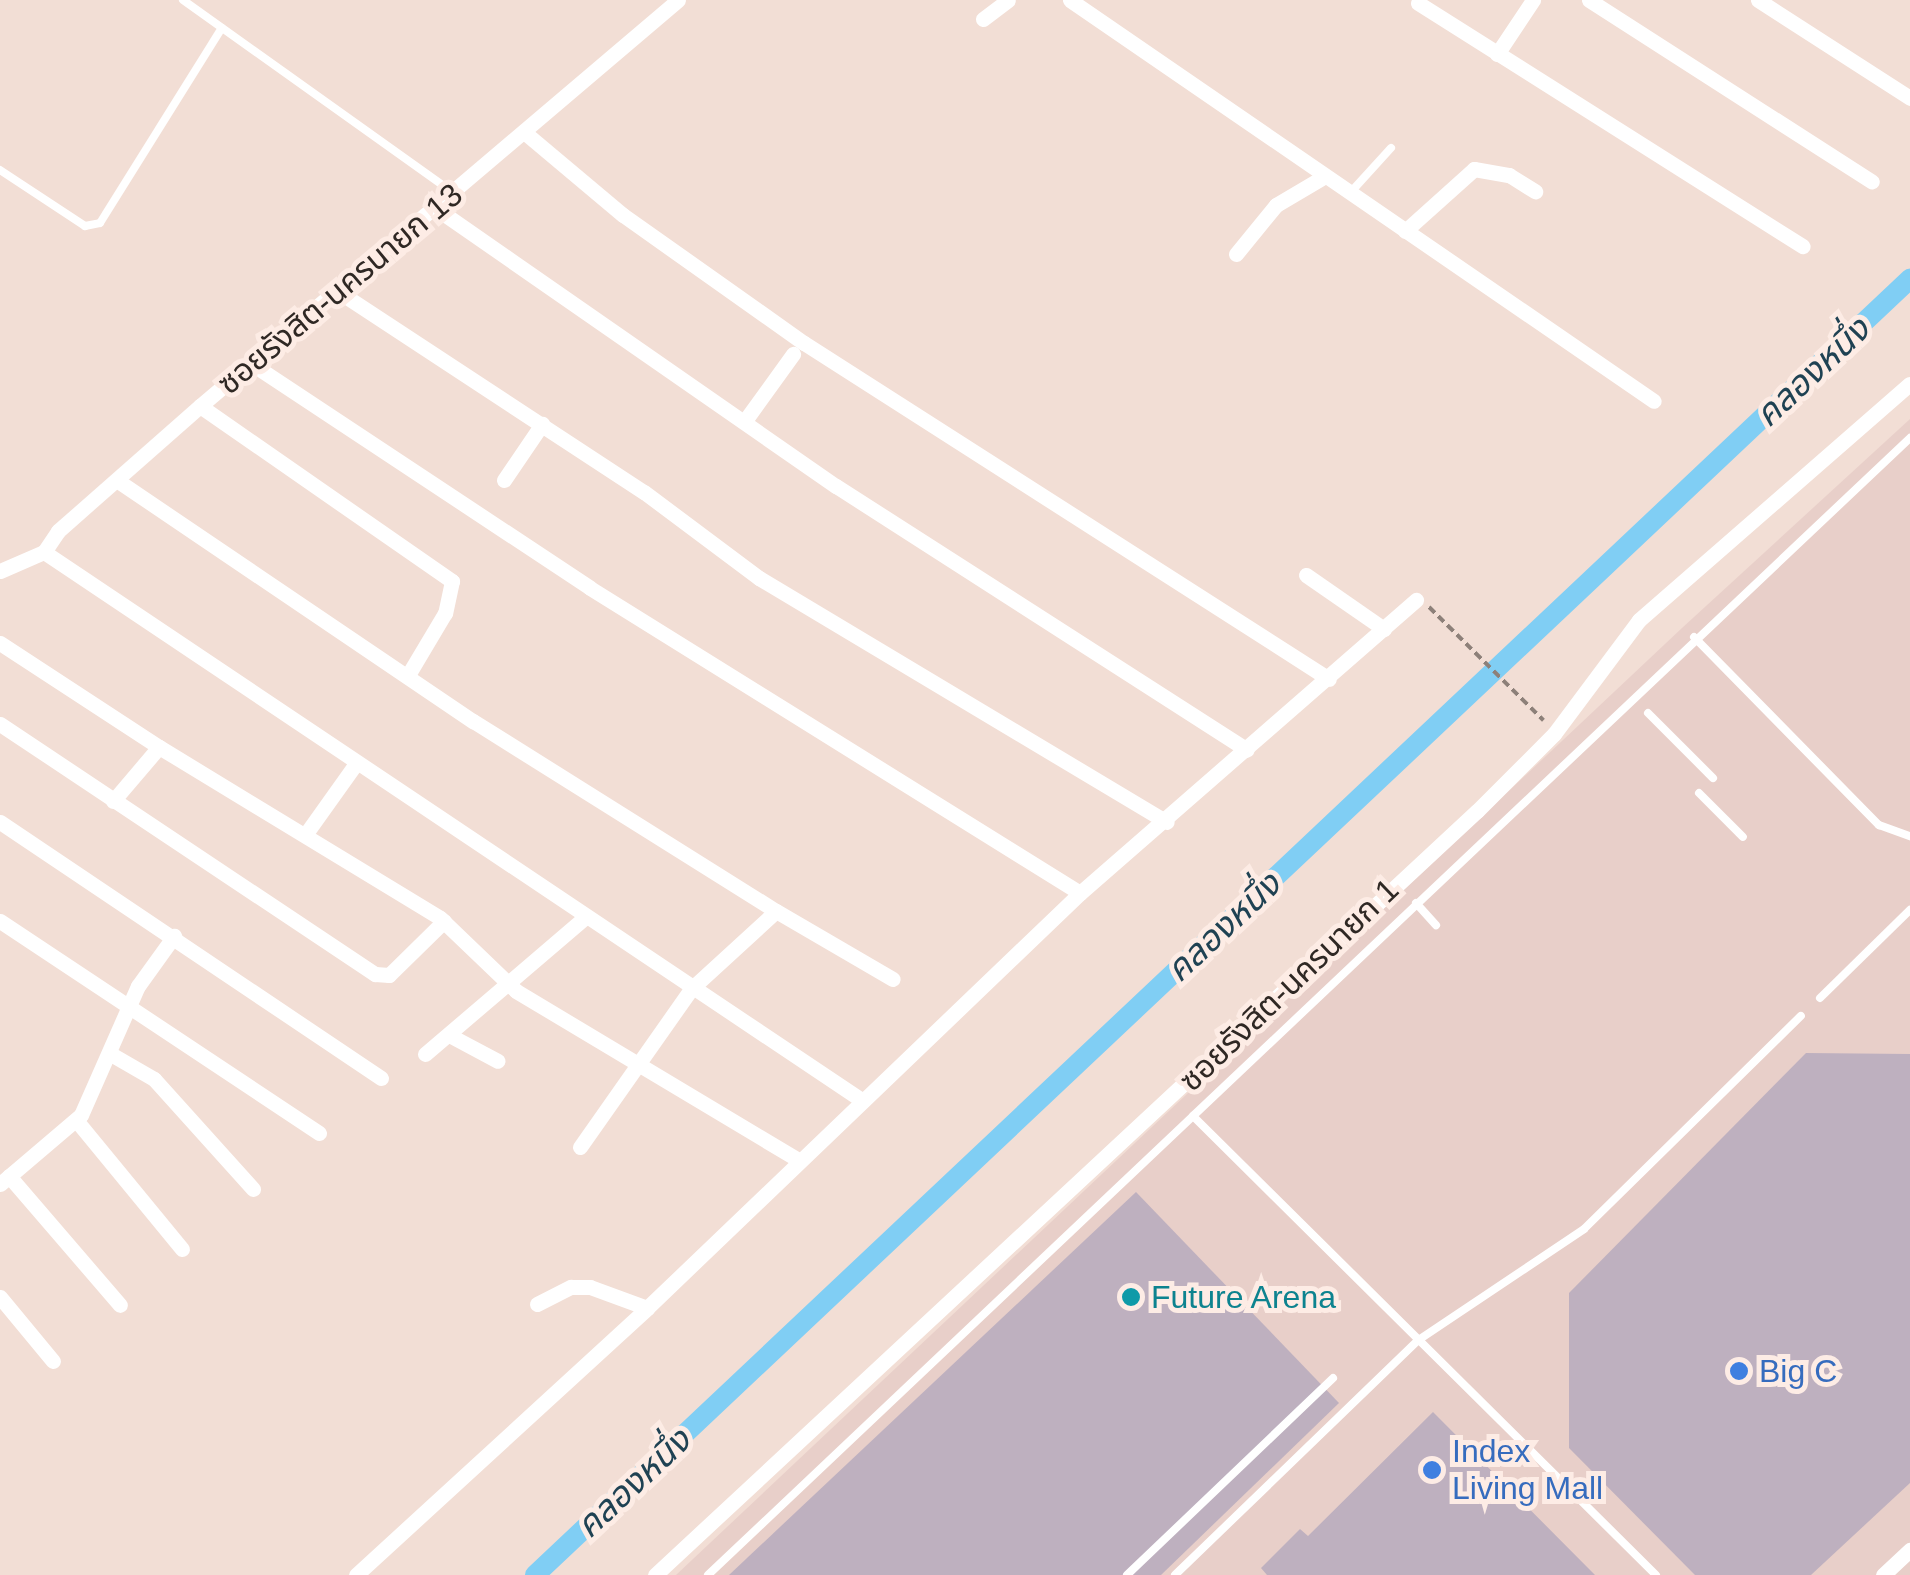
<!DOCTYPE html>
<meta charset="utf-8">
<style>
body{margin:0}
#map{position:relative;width:1910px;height:1575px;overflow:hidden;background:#f2ded5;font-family:Helvetica,"Noto Sans Thai",sans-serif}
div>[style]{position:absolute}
.commercial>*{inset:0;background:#e8cfc9}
.canal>*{height:20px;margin:-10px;padding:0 10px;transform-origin:10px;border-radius:10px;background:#80cef4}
.building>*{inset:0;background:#beb0bf}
.path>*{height:4px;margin-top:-2px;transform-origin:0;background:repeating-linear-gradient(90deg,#8d8079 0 8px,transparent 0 13px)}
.lane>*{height:8px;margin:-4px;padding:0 4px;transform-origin:4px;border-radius:4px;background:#fff}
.street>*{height:15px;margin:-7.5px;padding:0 7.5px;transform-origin:7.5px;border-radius:7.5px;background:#fff}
.dots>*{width:28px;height:28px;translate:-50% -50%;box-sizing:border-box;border:5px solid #fdece5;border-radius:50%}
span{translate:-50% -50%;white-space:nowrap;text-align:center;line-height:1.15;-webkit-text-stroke:10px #fdece5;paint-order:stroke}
.street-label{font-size:32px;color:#2f2824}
.culture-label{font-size:32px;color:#0d838f}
.left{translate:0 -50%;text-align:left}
.shop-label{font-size:32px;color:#366cbe}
.water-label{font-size:35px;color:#1f4253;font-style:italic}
</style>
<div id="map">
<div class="commercial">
<div style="clip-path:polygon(1910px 419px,1910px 1575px,676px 1575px,1682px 628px)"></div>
</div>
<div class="canal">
<div style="left:535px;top:1575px;width:1890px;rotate:-43.31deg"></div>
</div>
<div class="building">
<div style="clip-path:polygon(1806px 1053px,1910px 1054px,1910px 1483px,1811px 1575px,1695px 1575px,1569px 1448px,1569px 1293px)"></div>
<div style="clip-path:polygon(1136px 1192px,1339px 1403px,1161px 1575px,729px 1575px)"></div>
<div style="clip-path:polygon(1433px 1412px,1595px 1575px,1267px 1575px,1261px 1568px,1300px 1529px,1308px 1536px)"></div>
</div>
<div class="path">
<div style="left:1429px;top:607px;width:161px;rotate:44.7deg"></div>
</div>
<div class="lane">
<div style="left:183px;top:0;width:329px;rotate:35.5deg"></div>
<div style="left:0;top:170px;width:102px;rotate:33.4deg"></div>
<div style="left:85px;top:226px;width:15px;rotate:-11deg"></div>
<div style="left:100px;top:223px;width:230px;rotate:-58deg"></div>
<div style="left:1350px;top:193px;width:61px;rotate:-47.7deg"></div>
<div style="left:1694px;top:637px;width:264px;rotate:45.5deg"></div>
<div style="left:1879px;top:825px;width:33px;rotate:20deg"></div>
<div style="left:1648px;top:713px;width:92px;rotate:45deg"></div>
<div style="left:1699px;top:793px;width:62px;rotate:45deg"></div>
<div style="left:1416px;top:903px;width:30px;rotate:48deg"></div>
<div style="left:1820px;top:998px;width:126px;rotate:-44.4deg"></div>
<div style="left:708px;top:1575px;width:668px;rotate:-43.42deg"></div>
<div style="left:1127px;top:1575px;width:285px;rotate:-43.7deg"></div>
<div style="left:1175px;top:1575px;width:337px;rotate:-44deg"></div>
<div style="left:1417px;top:1341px;width:201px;rotate:-33.8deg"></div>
<div style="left:1584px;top:1229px;width:304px;rotate:-44.5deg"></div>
<div style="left:1656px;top:1575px;width:652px;rotate:-135.25deg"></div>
<div style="left:1193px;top:1116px;width:987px;rotate:-43.4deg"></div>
</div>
<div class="street">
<div style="left:1070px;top:0;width:708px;rotate:34.48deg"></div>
<div style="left:1589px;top:0;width:336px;rotate:32.7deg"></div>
<div style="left:1758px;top:0;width:181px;rotate:32.8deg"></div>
<div style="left:1418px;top:3px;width:455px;rotate:32.3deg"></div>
<div style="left:983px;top:19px;width:31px;rotate:-37deg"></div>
<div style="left:1497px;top:54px;width:65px;rotate:-56.3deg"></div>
<div style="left:524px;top:132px;width:129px;rotate:40deg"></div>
<div style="left:623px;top:215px;width:222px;rotate:35.3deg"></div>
<div style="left:804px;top:343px;width:623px;rotate:32.62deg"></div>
<div style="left:437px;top:209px;width:486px;rotate:34.8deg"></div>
<div style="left:836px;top:486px;width:488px;rotate:32.7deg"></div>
<div style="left:1405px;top:231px;width:93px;rotate:-41.9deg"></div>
<div style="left:1474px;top:169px;width:36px;rotate:10deg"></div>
<div style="left:1509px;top:175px;width:31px;rotate:32deg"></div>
<div style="left:1236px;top:254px;width:63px;rotate:-50.8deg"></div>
<div style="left:1276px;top:205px;width:57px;rotate:-30.6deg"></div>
<div style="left:336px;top:290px;width:368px;rotate:33.3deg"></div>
<div style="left:644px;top:492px;width:144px;rotate:36.8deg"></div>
<div style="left:759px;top:578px;width:475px;rotate:30.9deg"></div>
<div style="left:252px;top:364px;width:405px;rotate:33.5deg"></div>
<div style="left:590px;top:588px;width:577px;rotate:31.9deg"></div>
<div style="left:200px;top:406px;width:307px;rotate:34.8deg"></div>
<div style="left:452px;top:581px;width:33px;rotate:102deg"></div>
<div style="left:445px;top:613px;width:72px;rotate:120.8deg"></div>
<div style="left:744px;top:422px;width:84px;rotate:-54.2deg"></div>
<div style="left:504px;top:480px;width:68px;rotate:-55.8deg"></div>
<div style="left:118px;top:481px;width:429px;rotate:34.1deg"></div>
<div style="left:473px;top:721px;width:358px;rotate:32.1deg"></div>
<div style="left:44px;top:552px;width:982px;rotate:33.84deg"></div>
<div style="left:0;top:571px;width:48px;rotate:-23.4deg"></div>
<div style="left:44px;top:552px;width:25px;rotate:-56deg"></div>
<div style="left:58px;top:531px;width:189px;rotate:-41.4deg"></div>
<div style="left:200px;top:406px;width:627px;rotate:-40.34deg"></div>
<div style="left:1306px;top:575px;width:95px;rotate:34.7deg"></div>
<div style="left:0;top:643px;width:190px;rotate:33.2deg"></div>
<div style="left:0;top:724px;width:451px;rotate:33.7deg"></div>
<div style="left:375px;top:974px;width:14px;rotate:4deg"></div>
<div style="left:389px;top:975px;width:77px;rotate:-44.5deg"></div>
<div style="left:113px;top:801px;width:71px;rotate:-49.6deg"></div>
<div style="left:159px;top:747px;width:329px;rotate:31.3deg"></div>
<div style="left:440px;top:918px;width:105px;rotate:43.8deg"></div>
<div style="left:516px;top:991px;width:327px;rotate:30.9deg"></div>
<div style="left:0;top:822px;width:459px;rotate:33.9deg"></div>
<div style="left:305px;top:835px;width:86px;rotate:-54.5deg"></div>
<div style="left:0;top:921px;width:383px;rotate:33.6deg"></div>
<div style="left:449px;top:1035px;width:55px;rotate:28deg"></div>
<div style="left:109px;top:1053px;width:52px;rotate:30deg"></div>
<div style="left:154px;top:1079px;width:148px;rotate:48deg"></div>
<div style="left:425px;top:1054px;width:209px;rotate:-40.5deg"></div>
<div style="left:76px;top:1120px;width:167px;rotate:50.6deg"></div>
<div style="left:580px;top:1147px;width:193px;rotate:-54.9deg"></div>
<div style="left:691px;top:989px;width:115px;rotate:-42.5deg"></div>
<div style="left:776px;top:911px;width:135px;rotate:30.2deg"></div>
<div style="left:9px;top:1176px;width:170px;rotate:49.3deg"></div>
<div style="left:0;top:1184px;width:106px;rotate:-40.4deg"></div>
<div style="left:81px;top:1115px;width:141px;rotate:-66.2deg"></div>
<div style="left:138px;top:986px;width:62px;rotate:-54.2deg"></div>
<div style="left:0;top:1297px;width:83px;rotate:50.4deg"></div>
<div style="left:537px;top:1304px;width:38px;rotate:-27deg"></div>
<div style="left:571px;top:1287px;width:19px"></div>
<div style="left:590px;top:1287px;width:61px;rotate:20.2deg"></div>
<div style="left:356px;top:1575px;width:395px;rotate:-42.5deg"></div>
<div style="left:647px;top:1308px;width:600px;rotate:-43.78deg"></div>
<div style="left:1080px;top:893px;width:446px;rotate:-41.1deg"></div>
<div style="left:655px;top:1575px;width:1122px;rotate:-42.91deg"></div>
<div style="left:1477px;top:811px;width:109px;rotate:-45deg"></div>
<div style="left:1554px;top:734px;width:142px;rotate:-53.3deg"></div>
<div style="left:1639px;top:620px;width:359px;rotate:-41.1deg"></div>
<div style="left:1883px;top:1575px;width:37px;rotate:-43deg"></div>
</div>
<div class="dots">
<div style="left:1131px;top:1297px;background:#0f9aa8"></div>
<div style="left:1739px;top:1371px;background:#3f7fe0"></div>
<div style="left:1432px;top:1470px;background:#3f7fe0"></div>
</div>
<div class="street-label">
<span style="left:340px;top:289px;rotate:-40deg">ซอยรังสิต-นครนายก 13</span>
<span style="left:1289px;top:985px;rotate:-44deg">ซอยรังสิต-นครนายก 1</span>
</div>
<div class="culture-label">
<span class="left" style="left:1151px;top:1297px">Future Arena</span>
</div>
<div class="shop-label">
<span class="left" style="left:1759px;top:1371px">Big C</span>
<span class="left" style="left:1452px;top:1470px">Index<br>Living Mall</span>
</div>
<div class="water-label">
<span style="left:1812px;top:372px;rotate:-43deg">คลองหนึ่ง</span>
<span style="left:1223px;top:927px;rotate:-43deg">คลองหนึ่ง</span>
<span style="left:633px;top:1483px;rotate:-43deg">คลองหนึ่ง</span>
</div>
</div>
